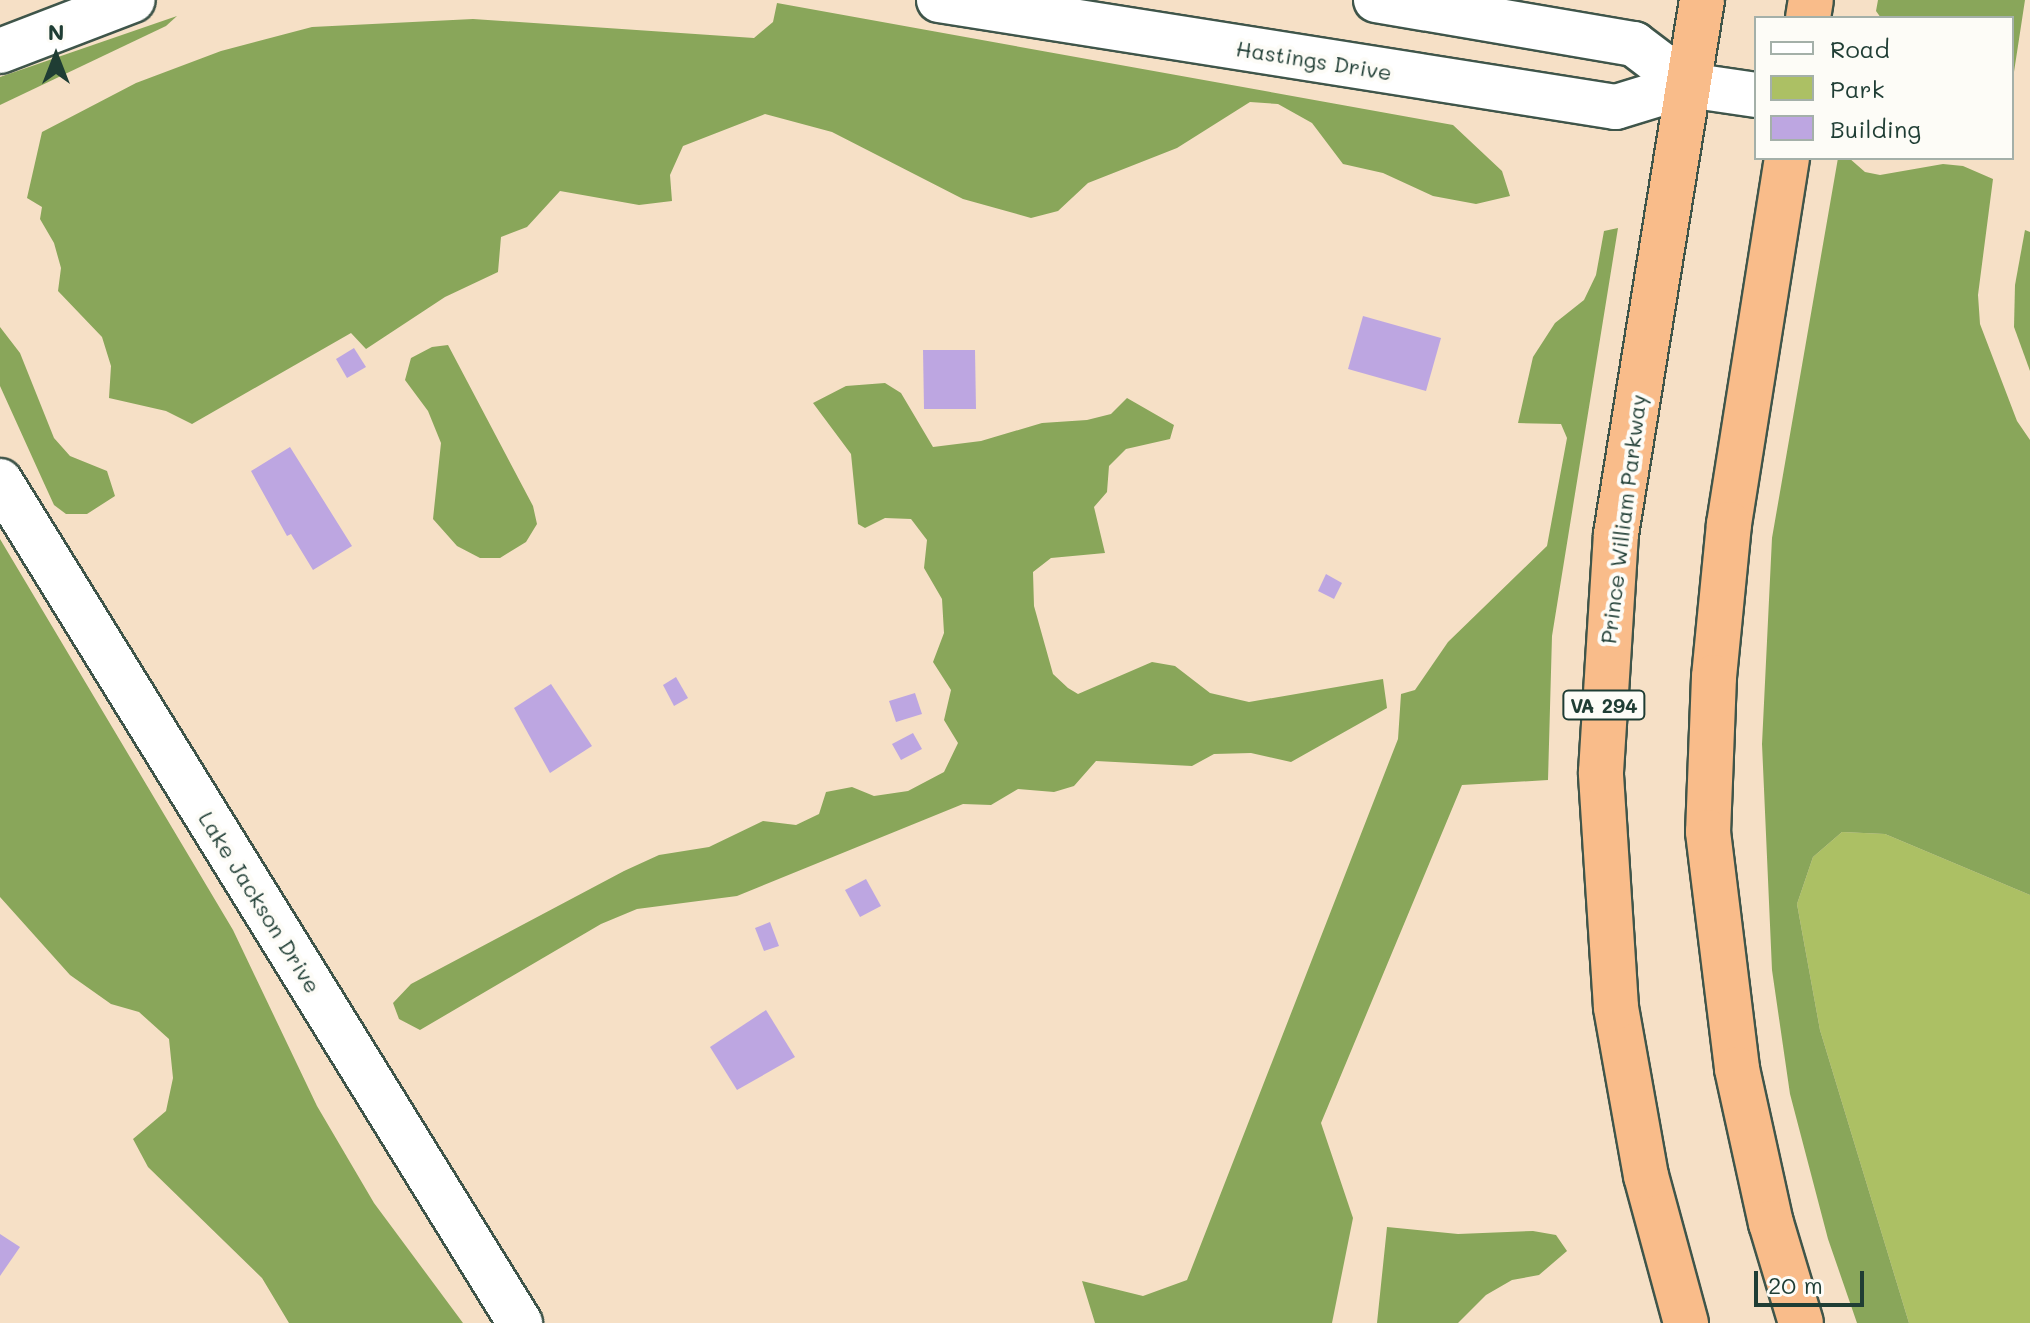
<!DOCTYPE html>
<style>
body{margin:0}
#map{position:relative;width:2030px;height:1323px;overflow:hidden;background:#f6e0c6;font-family:Mali,sans-serif}
div>[style]{position:absolute}
.green>*{inset:0;background:#acc064}
.forest>*{inset:0;background:#89a65a}
.building>*{inset:0;background:#bda6e1}
.roads{filter:drop-shadow(2px 0 #3f554a) drop-shadow(-2px 0 #3f554a) drop-shadow(0 2px #3f554a) drop-shadow(0 -2px #3f554a)}
.tertiary>*{height:44px;margin:-22px;padding:0 22px;transform-origin:22px;border-radius:22px;background:#fff}
.trunk>*{height:44px;margin:-22px;padding:0 22px;transform-origin:22px;border-radius:22px;background:#f9bc8a}
span{translate:-50% -50%;white-space:nowrap;text-align:center;line-height:1.15;-webkit-text-stroke:8px #fdfcf7;paint-order:stroke}
.shield-label span{padding:2px 6px;background:#fdfcf7;border:2px solid;border-radius:6px;-webkit-text-stroke-width:0}
.shield-label{font-size:20px;color:#1f3d34;font-weight:700}
.street-label{font-size:22px;color:#1f3d34}
.legend{position:absolute;left:1754px;top:16px;width:260px;height:144px;box-sizing:border-box;background:#fdfcf7;border:2px solid #a4b0a9;margin:0;padding:10px 14px;list-style:none;font-size:24px;color:#1f3d34}
.legend li{display:flex;align-items:center;gap:16px;height:40px}
.legend b{width:40px;border:2px solid #a4b0a9}
.north{position:absolute;left:16px;top:16px;width:80px;height:80px;-webkit-text-stroke:6px #fdfcf7;paint-order:stroke;rotate:0deg;font-size:22px;font-weight:700;line-height:32px;text-align:center;color:#1f3d34}
.north::after{content:'';display:block;margin:auto;width:28px;height:36px;background:#1f3d34;clip-path:polygon(50% 0,100% 100%,50% 72%,0 100%)}
.scale{position:absolute;left:1754px;top:1271px;width:110px;height:36px;box-sizing:border-box;border:4px solid #1f3d34;border-top:0;padding-left:10px;font-size:24px;line-height:28px;white-space:nowrap;color:#1f3d34;-webkit-text-stroke:6px #fdfcf7;paint-order:stroke}
</style>
<div id="map">
<div class="green">
<div style="clip-path:polygon(1842px 832px,1885px 834px,2030px 895px,2030px 1323px,1909px 1323px,1820px 1030px,1797px 904px,1813px 857px)"></div>
</div>
<div class="forest">
<div style="clip-path:polygon(1878px 0,2025px 0,2012px 85px,2012px 18px,1881px 18px,1876px 11px)"></div>
<div style="clip-path:polygon(777px 3px,1453px 125px,1502px 171px,1510px 196px,1476px 204px,1433px 196px,1383px 173px,1343px 164px,1312px 123px,1278px 104px,1250px 102px,1177px 148px,1088px 183px,1058px 211px,1031px 218px,963px 199px,832px 132px,765px 114px,683px 146px,670px 175px,672px 201px,639px 205px,560px 191px,527px 227px,501px 237px,498px 272px,445px 297px,366px 349px,351px 333px,192px 424px,166px 411px,109px 398px,111px 366px,102px 337px,58px 291px,61px 268px,54px 243px,40px 219px,42px 207px,27px 198px,42px 132px,136px 83px,221px 51px,312px 27px,473px 19px,754px 38px,773px 22px)"></div>
<div style="clip-path:polygon(177px 16px,166px 26px,0 105px,0 77px)"></div>
<div style="clip-path:polygon(1838px 158px,1849px 158px,1865px 172px,1880px 175px,1943px 164px,1963px 166px,1993px 179px,1978px 295px,1980px 324px,2017px 421px,2030px 440px,2030px 895px,1885px 834px,1842px 832px,1813px 857px,1797px 904px,1820px 1030px,1909px 1323px,1857px 1323px,1828px 1239px,1790px 1094px,1772px 970px,1762px 744px,1772px 538px)"></div>
<div style="clip-path:polygon(1618px 228px,1552px 636px,1548px 780px,1462px 785px,1321px 1123px,1353px 1218px,1332px 1323px,1095px 1323px,1082px 1281px,1143px 1296px,1187px 1280px,1398px 739px,1401px 694px,1415px 690px,1448px 642px,1547px 546px,1567px 438px,1561px 424px,1518px 423px,1533px 357px,1555px 323px,1584px 300px,1596px 275px,1604px 231px)"></div>
<div style="clip-path:polygon(2025px 230px,2030px 232px,2030px 371px,2014px 327px,2015px 285px)"></div>
<div style="clip-path:polygon(0 327px,20px 353px,54px 438px,70px 456px,107px 471px,115px 496px,87px 514px,66px 514px,54px 505px,43px 481px,0 386px)"></div>
<div style="clip-path:polygon(448px 345px,533px 506px,537px 524px,526px 542px,500px 558px,480px 558px,457px 546px,433px 519px,441px 443px,428px 411px,405px 380px,411px 358px,432px 347px)"></div>
<div style="clip-path:polygon(885px 383px,901px 393px,933px 447px,981px 441px,1042px 423px,1087px 420px,1111px 414px,1127px 398px,1174px 425px,1170px 439px,1126px 449px,1109px 466px,1107px 492px,1094px 507px,1105px 553px,1051px 558px,1033px 572px,1034px 606px,1053px 674px,1068px 688px,1078px 694px,1152px 662px,1175px 666px,1210px 693px,1249px 702px,1383px 679px,1387px 708px,1291px 762px,1251px 753px,1214px 754px,1192px 766px,1096px 761px,1074px 786px,1054px 792px,1018px 789px,991px 805px,963px 804px,737px 896px,637px 909px,601px 924px,420px 1030px,399px 1019px,393px 1003px,411px 984px,624px 871px,659px 855px,709px 847px,763px 821px,796px 825px,819px 814px,826px 792px,852px 787px,874px 796px,908px 791px,944px 772px,958px 743px,944px 720px,951px 690px,933px 662px,944px 633px,942px 599px,924px 568px,927px 540px,911px 519px,885px 518px,865px 528px,858px 524px,851px 454px,813px 403px,846px 386px)"></div>
<div style="clip-path:polygon(0 539px,233px 930px,317px 1106px,374px 1203px,463px 1323px,289px 1323px,262px 1278px,148px 1167px,133px 1139px,166px 1111px,173px 1078px,169px 1039px,139px 1012px,111px 1004px,70px 975px,0 897px)"></div>
<div style="clip-path:polygon(1387px 1227px,1458px 1234px,1533px 1231px,1556px 1235px,1567px 1251px,1539px 1275px,1512px 1280px,1486px 1295px,1458px 1323px,1377px 1323px)"></div>
</div>
<div class="building">
<div style="clip-path:polygon(1363px 316px,1441px 338px,1426px 391px,1348px 369px)"></div>
<div style="clip-path:polygon(354px 348px,366px 367px,347px 378px,336px 359px)"></div>
<div style="clip-path:polygon(923px 350px,975px 350px,976px 409px,924px 409px)"></div>
<div style="clip-path:polygon(290px 447px,352px 546px,313px 570px,291px 534px,287px 536px,251px 471px)"></div>
<div style="clip-path:polygon(1326px 574px,1342px 583px,1334px 599px,1318px 591px)"></div>
<div style="clip-path:polygon(676px 677px,688px 698px,674px 706px,663px 685px)"></div>
<div style="clip-path:polygon(551px 684px,592px 746px,550px 773px,514px 708px)"></div>
<div style="clip-path:polygon(915px 693px,922px 714px,896px 722px,889px 701px)"></div>
<div style="clip-path:polygon(913px 733px,922px 749px,901px 760px,892px 744px)"></div>
<div style="clip-path:polygon(866px 879px,881px 906px,860px 917px,845px 890px)"></div>
<div style="clip-path:polygon(770px 922px,779px 946px,764px 951px,755px 928px)"></div>
<div style="clip-path:polygon(766px 1010px,795px 1057px,737px 1090px,710px 1047px)"></div>
<div style="clip-path:polygon(0 1234px,20px 1247px,0 1276px)"></div>
</div>
<div class="roads">
<div class="tertiary">
<div style="left:939px;top:0;width:685px;rotate:8.98deg"></div>
<div style="left:1616px;top:107px;width:75px;rotate:-17deg"></div>
<div style="left:1688px;top:85px;width:69px;rotate:8.4deg"></div>
<div style="left:1376px;top:0;width:262px;rotate:9.7deg"></div>
<div style="left:1634px;top:44px;width:68px;rotate:37.2deg"></div>
<div style="left:0;top:51px;width:142px;rotate:-21deg"></div>
<div style="left:0;top:481px;width:990px;rotate:58.3deg"></div>
</div>
<div class="trunk">
<div style="left:1808px;top:18px;width:18px;rotate:-81deg"></div>
<div style="left:1787px;top:158px;width:371px;rotate:99deg"></div>
<div style="left:1729px;top:524px;width:154px;rotate:95.6deg"></div>
<div style="left:1714px;top:677px;width:155px;rotate:92.2deg"></div>
<div style="left:1708px;top:832px;width:239px;rotate:83deg"></div>
<div style="left:1737px;top:1069px;width:158px;rotate:77.6deg"></div>
<div style="left:1771px;top:1223px;width:104px;rotate:73.3deg"></div>
<div style="left:1686px;top:1323px;width:152px;rotate:-105.2deg"></div>
<div style="left:1646px;top:1176px;width:172px;rotate:-100.1deg"></div>
<div style="left:1616px;top:1007px;width:235px;rotate:-93.7deg"></div>
<div style="left:1601px;top:772px;width:238px;rotate:-86.4deg"></div>
<div style="left:1616px;top:534px;width:541px;rotate:-80.85deg"></div>
</div>
</div>
<div class="shield-label">
<span style="left:1604px;top:705px">VA 294</span>
</div>
<div class="street-label">
<span style="left:1314px;top:60px;rotate:9deg">Hastings Drive</span>
<span style="left:1623px;top:519px;rotate:-83deg">Prince William Parkway</span>
<span style="left:260px;top:902px;rotate:58deg">Lake Jackson Drive</span>
</div>
<ul class="legend">
<li><b style="height:10px;background:#fff"></b>Road</li>
<li><b style="height:22px;background:#acc064"></b>Park</li>
<li><b style="height:22px;background:#bda6e1"></b>Building</li>
</ul>
<div class="north">N</div>
<div class="scale">20 m</div>
</div>
